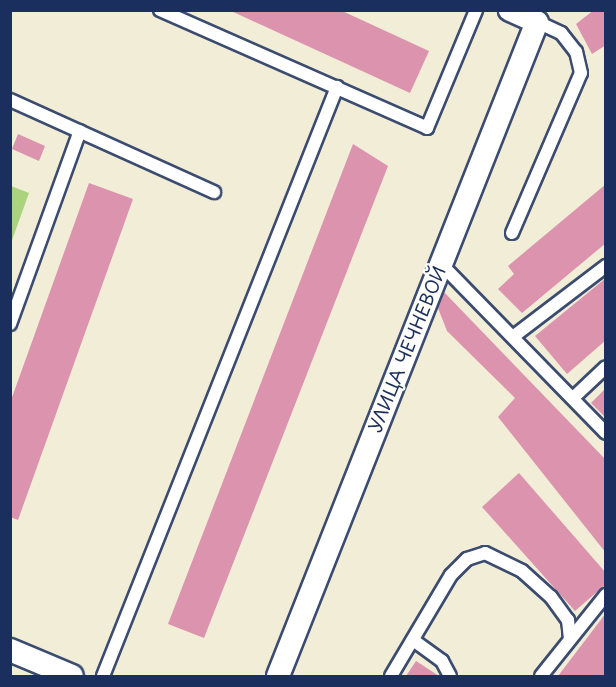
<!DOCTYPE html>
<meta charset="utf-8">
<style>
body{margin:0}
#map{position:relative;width:616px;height:687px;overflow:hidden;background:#f2edd7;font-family:"Playpen Sans",sans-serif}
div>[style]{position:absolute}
.green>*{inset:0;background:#abd27c}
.building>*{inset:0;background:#db93ae}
.roads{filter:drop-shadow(2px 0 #3b4c70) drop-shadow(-2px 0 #3b4c70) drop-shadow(0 2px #3b4c70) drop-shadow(0 -2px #3b4c70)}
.service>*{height:12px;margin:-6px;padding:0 6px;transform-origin:6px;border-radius:6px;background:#fff}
.minor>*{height:22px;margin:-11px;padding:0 11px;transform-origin:11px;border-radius:11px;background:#fff}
span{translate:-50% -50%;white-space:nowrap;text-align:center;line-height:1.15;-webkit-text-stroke:4.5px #fdfcf7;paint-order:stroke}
.street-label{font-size:18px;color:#1b2f5e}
.frame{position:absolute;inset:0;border:12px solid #1b2f5e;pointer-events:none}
</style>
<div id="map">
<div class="green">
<div style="clip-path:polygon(11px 186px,29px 193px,11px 243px)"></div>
</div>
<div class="building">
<div style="clip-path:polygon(229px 10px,340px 10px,429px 51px,410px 93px)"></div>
<div style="clip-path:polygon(594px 10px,606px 10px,606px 45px,592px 54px,576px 24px)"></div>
<div style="clip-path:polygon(18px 134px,45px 146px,39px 161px,12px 149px)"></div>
<div style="clip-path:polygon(353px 144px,388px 166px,204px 638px,168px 624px)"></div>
<div style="clip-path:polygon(89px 183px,133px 199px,18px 520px,10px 517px,10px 403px)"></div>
<div style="clip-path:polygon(606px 184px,606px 243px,522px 313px,498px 289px,514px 274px,508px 266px)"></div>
<div style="clip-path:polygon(606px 278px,606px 340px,567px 374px,535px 336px)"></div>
<div style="clip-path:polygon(442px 290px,606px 460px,606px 553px,498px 417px,515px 398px,447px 331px,436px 303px)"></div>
<div style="clip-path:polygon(606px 388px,606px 418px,591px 403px)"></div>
<div style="clip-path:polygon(519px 473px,606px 573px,606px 584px,575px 611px,482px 507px)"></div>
<div style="clip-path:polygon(606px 613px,606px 676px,558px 676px)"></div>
<div style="clip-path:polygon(416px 661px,439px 676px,406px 676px)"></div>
</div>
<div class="roads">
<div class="service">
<div style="left:160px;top:10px;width:292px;rotate:23.8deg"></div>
<div style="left:427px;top:128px;width:128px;rotate:-67.4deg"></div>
<div style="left:10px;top:100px;width:224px;rotate:24.3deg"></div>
<div style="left:512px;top:233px;width:174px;rotate:-66.7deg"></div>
<div style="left:581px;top:73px;width:22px;rotate:-103deg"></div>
<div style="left:576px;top:52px;width:24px;rotate:-128deg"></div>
<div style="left:561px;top:33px;width:26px;rotate:-155deg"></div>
<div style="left:441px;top:264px;width:236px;rotate:45.7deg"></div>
<div style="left:10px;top:324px;width:205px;rotate:-70.1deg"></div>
<div style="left:514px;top:336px;width:116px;rotate:-37.3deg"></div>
<div style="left:573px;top:398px;width:45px;rotate:-43.2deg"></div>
<div style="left:413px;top:640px;width:36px;rotate:36deg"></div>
<div style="left:442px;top:661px;width:17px;rotate:62deg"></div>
<div style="left:103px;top:676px;width:634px;rotate:-68.33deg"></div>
<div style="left:391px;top:676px;width:117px;rotate:-59.3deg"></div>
<div style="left:451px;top:575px;width:23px;rotate:-45deg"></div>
<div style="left:467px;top:559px;width:19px;rotate:-18deg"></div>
<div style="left:485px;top:553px;width:41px;rotate:25.9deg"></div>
<div style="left:522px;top:571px;width:39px;rotate:42deg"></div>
<div style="left:551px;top:597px;width:29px;rotate:54deg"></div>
<div style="left:568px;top:620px;width:18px;rotate:84deg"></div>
<div style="left:541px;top:676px;width:104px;rotate:-51.3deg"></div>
</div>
<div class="minor">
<div style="left:10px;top:650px;width:67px;rotate:22.8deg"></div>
<div style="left:278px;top:676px;width:703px;rotate:-68.4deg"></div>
<div style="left:537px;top:22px;width:30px;rotate:-156deg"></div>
</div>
</div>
<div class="street-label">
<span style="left:407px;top:349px;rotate:-68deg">УЛИЦА ЧЕЧНЕВОЙ</span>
</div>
<div class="frame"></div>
</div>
